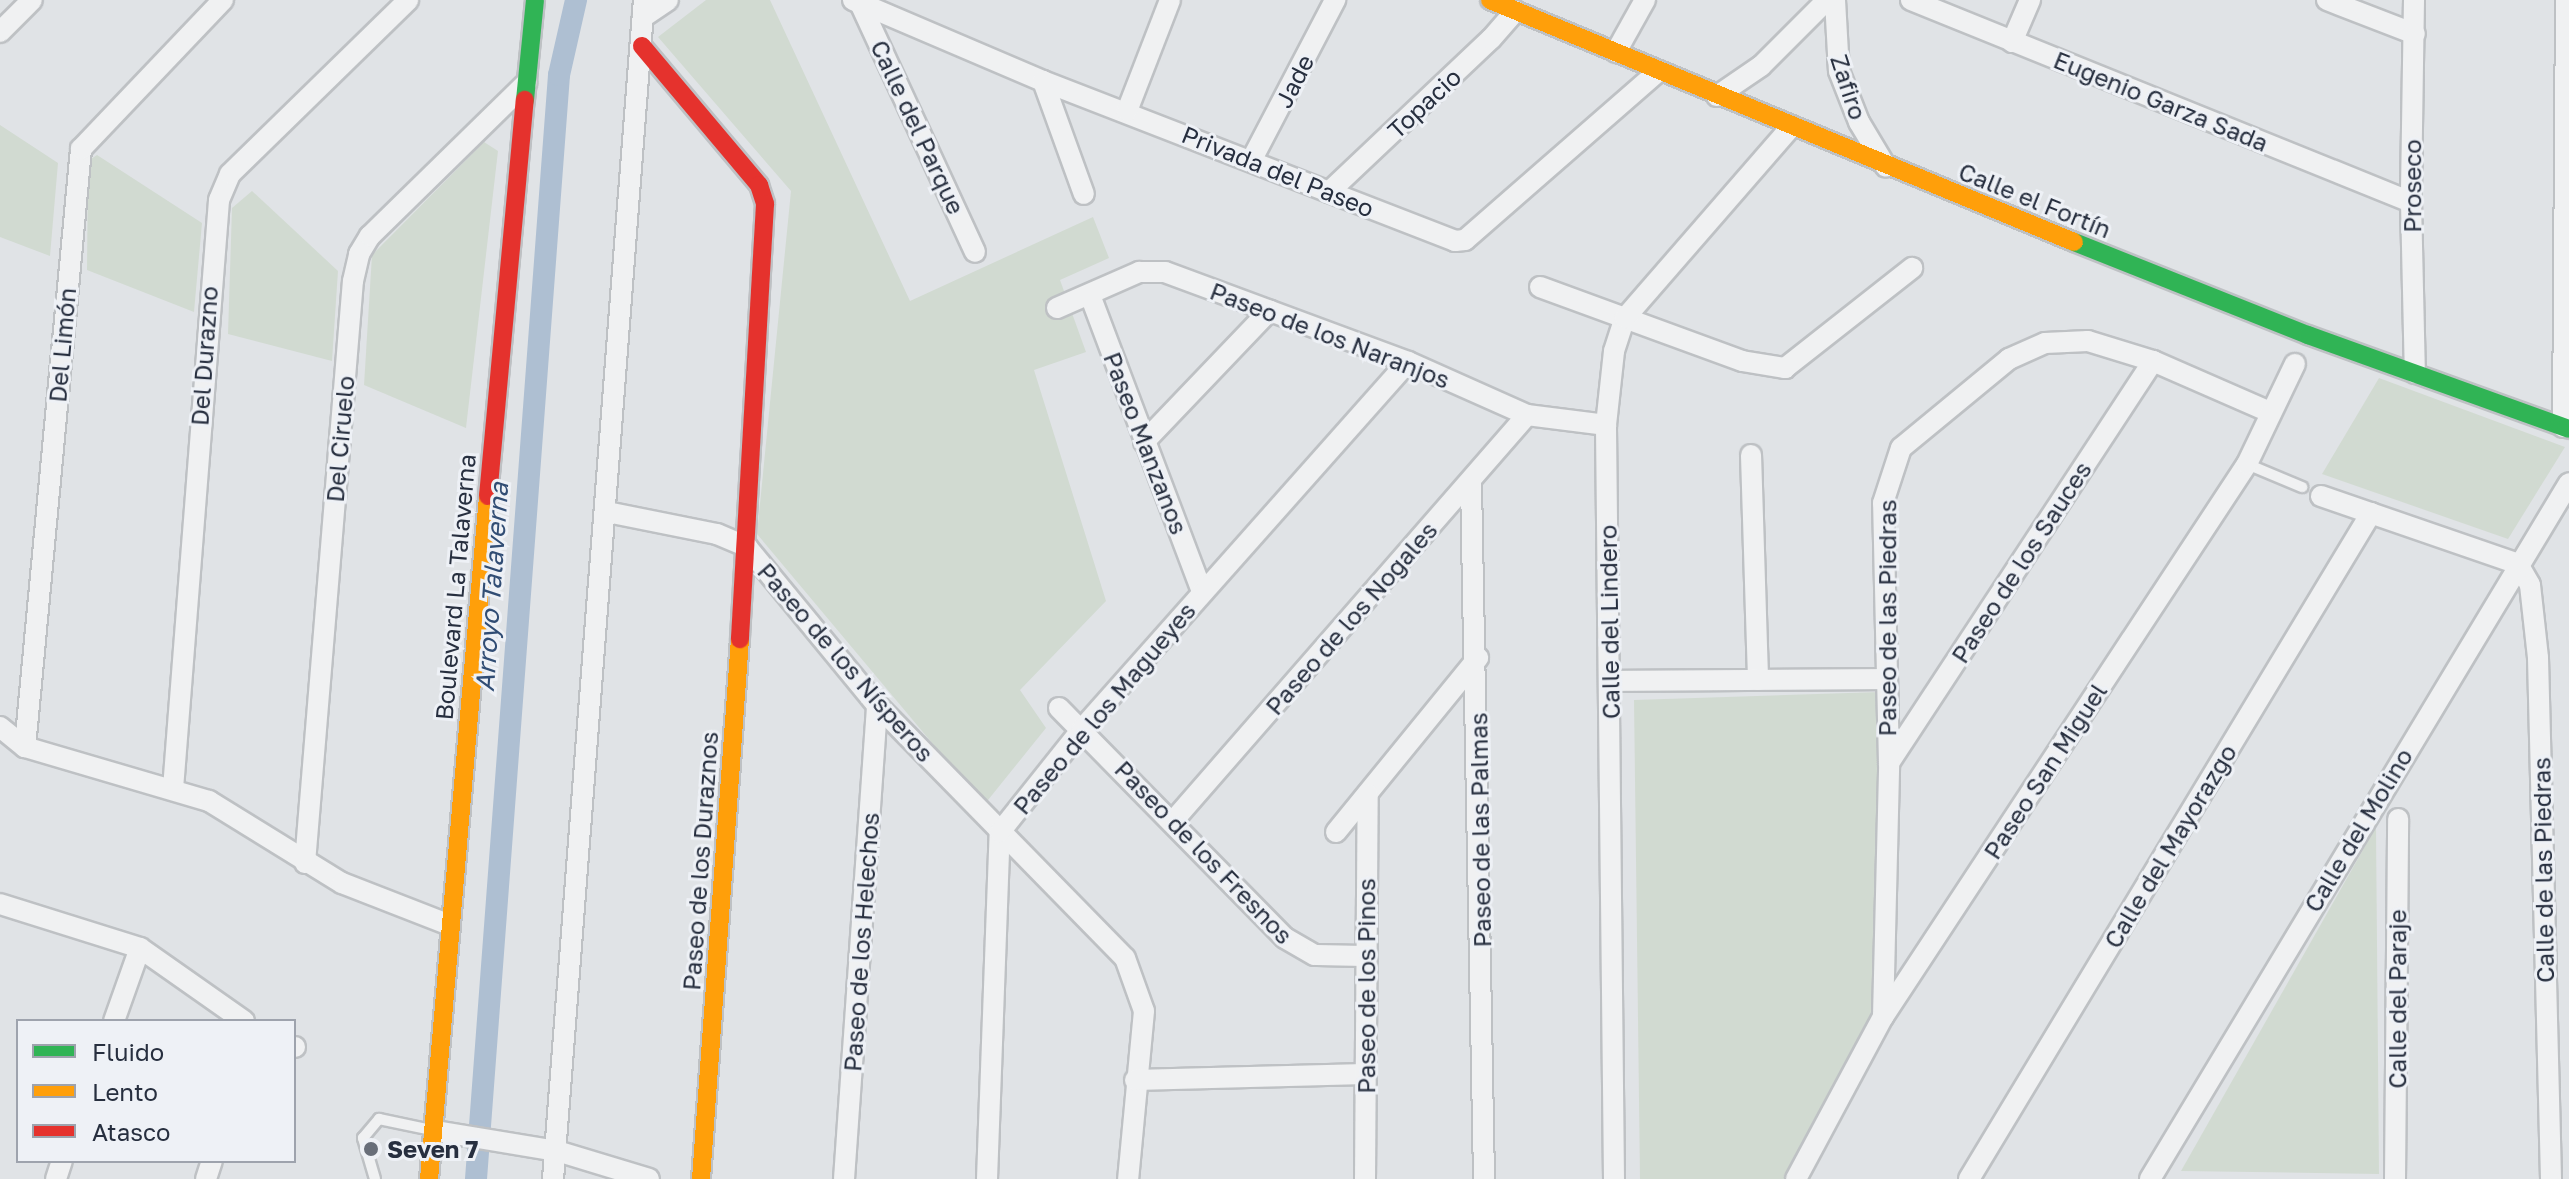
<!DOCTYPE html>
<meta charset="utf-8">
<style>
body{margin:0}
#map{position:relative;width:2569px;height:1179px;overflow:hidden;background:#e0e3e6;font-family:"Golos Text",sans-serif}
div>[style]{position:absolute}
.green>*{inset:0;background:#d1dad1}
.canal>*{height:22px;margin:-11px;padding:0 11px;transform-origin:11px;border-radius:11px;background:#aebfd2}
.roads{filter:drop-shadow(2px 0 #bec1c4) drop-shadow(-2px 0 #bec1c4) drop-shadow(0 2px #bec1c4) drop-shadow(0 -2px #bec1c4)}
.lane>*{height:10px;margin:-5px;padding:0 5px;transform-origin:5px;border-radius:5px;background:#f0f1f2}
.street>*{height:20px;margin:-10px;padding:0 10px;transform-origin:10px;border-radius:10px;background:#f0f1f2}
.fast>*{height:18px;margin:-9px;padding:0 9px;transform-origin:9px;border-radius:9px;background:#30b455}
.slow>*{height:18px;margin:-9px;padding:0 9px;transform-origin:9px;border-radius:9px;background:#ff9f0a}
.jam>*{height:18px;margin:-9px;padding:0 9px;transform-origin:9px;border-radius:9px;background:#e5322d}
.dots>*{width:22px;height:22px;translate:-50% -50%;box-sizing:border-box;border:4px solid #eef1f6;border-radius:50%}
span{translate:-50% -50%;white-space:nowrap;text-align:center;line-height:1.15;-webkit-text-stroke:6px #eef1f6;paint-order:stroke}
.street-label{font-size:24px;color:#272f3f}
.poi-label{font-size:24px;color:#272f3f;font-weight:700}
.left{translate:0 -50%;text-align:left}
.water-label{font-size:26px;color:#314d74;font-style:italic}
.legend{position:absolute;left:16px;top:1019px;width:280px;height:144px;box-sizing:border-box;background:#eef1f6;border:2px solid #9ea3ad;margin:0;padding:10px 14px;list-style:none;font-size:24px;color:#272f3f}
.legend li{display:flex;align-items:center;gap:16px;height:40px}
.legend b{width:40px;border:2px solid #9ea3ad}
</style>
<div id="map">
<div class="green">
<div style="clip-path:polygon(706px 0,770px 0,910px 301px,1093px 217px,1109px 258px,1060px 280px,1086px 352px,1034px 370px,1106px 601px,1020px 690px,1046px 728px,984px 805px,757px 534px,791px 191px,658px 37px)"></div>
<div style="clip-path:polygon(0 125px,58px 163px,50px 256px,0 237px)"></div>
<div style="clip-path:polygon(484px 142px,498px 151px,466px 428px,364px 385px,372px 255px)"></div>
<div style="clip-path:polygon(97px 155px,202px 223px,194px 312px,87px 270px,88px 161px)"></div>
<div style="clip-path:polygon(252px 191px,338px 271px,332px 361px,228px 334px,232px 208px)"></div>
<div style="clip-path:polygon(2379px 378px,2565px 447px,2508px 539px,2322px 474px)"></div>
<div style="clip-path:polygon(1880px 692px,1879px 1019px,1790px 1179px,1640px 1179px,1634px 700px)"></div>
<div style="clip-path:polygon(2376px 827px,2379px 1174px,2181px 1171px)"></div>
</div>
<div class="canal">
<div style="left:476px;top:1179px;width:1107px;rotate:-85.7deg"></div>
<div style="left:559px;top:75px;width:77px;rotate:-77.2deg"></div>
</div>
<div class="roads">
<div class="lane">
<div style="left:2247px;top:464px;width:60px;rotate:22.7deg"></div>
<div style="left:375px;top:1179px;width:43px;rotate:-106.3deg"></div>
<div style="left:363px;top:1138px;width:25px;rotate:-50deg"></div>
<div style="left:379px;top:1119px;width:58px;rotate:11.9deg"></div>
</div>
<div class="street">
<div style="left:853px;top:0;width:207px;rotate:23.1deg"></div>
<div style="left:1043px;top:81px;width:442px;rotate:21.2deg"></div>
<div style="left:1455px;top:241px;width:10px;rotate:-6deg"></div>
<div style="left:1465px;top:240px;width:257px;rotate:-41.1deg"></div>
<div style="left:1835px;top:0;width:71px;rotate:86.8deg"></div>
<div style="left:1839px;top:71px;width:55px;rotate:68.6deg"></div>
<div style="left:1859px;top:122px;width:52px;rotate:59deg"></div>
<div style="left:1911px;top:0;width:539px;rotate:22deg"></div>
<div style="left:2327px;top:0;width:94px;rotate:21.1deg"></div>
<div style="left:2414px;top:0;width:202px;rotate:90.9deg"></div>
<div style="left:2411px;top:202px;width:171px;rotate:88.7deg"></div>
<div style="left:860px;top:3px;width:274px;rotate:65.2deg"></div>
<div style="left:643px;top:17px;width:30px;rotate:-34deg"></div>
<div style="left:0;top:32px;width:45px;rotate:-45deg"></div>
<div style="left:2012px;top:42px;width:46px;rotate:-66.8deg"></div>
<div style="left:1616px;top:52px;width:60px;rotate:-60.9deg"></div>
<div style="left:1043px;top:81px;width:120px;rotate:70.1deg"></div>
<div style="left:1717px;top:96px;width:53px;rotate:-34.3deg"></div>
<div style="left:1761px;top:66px;width:93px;rotate:-45deg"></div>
<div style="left:1127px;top:111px;width:119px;rotate:-68.8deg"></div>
<div style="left:1251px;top:161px;width:182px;rotate:-62.4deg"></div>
<div style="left:1329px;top:192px;width:223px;rotate:-43.4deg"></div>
<div style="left:1491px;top:39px;width:37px;rotate:-49deg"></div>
<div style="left:1540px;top:287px;width:215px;rotate:20.1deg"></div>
<div style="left:1742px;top:361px;width:44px;rotate:9.2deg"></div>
<div style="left:1785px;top:368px;width:162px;rotate:-38.2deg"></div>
<div style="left:1090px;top:295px;width:316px;rotate:69.3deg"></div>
<div style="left:1057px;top:308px;width:90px;rotate:-23.7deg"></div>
<div style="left:1139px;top:272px;width:26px"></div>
<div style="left:1165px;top:272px;width:259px;rotate:20.3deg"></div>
<div style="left:1408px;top:362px;width:130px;rotate:24deg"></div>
<div style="left:1527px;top:415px;width:80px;rotate:7.2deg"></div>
<div style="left:2563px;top:427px;width:427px;rotate:-89.6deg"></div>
<div style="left:1144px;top:442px;width:182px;rotate:-46.3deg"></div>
<div style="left:1751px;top:455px;width:225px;rotate:88.2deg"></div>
<div style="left:1471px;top:482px;width:697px;rotate:88.93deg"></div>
<div style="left:2321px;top:496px;width:208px;rotate:19deg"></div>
<div style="left:2518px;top:564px;width:24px;rotate:60deg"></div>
<div style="left:2530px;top:585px;width:73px;rotate:83.7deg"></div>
<div style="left:2538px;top:658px;width:521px;rotate:88.57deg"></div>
<div style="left:607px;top:512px;width:112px;rotate:11.3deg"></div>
<div style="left:717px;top:534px;width:33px;rotate:23deg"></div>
<div style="left:747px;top:547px;width:205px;rotate:50.6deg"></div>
<div style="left:877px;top:705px;width:354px;rotate:45.6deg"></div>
<div style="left:1125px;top:958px;width:56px;rotate:70.3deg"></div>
<div style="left:1144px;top:1011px;width:169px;rotate:95.4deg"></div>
<div style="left:1610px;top:681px;width:273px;rotate:-0.4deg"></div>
<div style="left:1059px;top:708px;width:322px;rotate:45.5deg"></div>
<div style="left:1285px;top:938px;width:34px;rotate:30deg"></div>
<div style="left:1315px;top:955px;width:51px;rotate:1.1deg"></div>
<div style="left:0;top:727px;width:32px;rotate:39deg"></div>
<div style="left:25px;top:747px;width:192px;rotate:16.4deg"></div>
<div style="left:209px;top:801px;width:156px;rotate:31.7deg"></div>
<div style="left:342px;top:883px;width:113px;rotate:21.3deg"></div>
<div style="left:25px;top:747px;width:601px;rotate:-84.65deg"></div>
<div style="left:81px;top:149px;width:206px;rotate:-46.4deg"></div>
<div style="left:1889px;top:763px;width:481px;rotate:-56.7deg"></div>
<div style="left:173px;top:789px;width:591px;rotate:-85.53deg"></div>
<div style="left:219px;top:200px;width:28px;rotate:-67deg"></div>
<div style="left:230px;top:174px;width:249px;rotate:-44.3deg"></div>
<div style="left:1174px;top:820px;width:537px;rotate:-48.92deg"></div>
<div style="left:1336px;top:832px;width:225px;rotate:-50.8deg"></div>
<div style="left:305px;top:863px;width:584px;rotate:-85.29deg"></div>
<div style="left:353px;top:281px;width:28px;rotate:-77deg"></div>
<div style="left:359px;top:254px;width:21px;rotate:-59deg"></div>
<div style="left:370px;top:236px;width:219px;rotate:-44.4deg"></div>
<div style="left:0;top:904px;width:147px;rotate:17.4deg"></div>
<div style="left:140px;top:948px;width:127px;rotate:35.1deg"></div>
<div style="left:1883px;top:1017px;width:254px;rotate:-88.6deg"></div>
<div style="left:1889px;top:763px;width:260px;rotate:-91.3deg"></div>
<div style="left:1883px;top:503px;width:58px;rotate:-71.9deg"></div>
<div style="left:1901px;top:448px;width:140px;rotate:-39.5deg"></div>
<div style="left:2009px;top:359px;width:39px;rotate:-24deg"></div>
<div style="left:2045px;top:343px;width:43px;rotate:-2.7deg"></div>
<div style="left:2088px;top:341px;width:68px;rotate:17.1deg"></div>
<div style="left:2153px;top:361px;width:128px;rotate:23.6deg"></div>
<div style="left:114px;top:1021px;width:77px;rotate:-70.4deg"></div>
<div style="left:294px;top:1047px;width:1px"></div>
<div style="left:1135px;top:1080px;width:230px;rotate:-1.5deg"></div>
<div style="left:436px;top:1131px;width:123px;rotate:9.4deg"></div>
<div style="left:557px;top:1151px;width:96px;rotate:16.9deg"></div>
<div style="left:56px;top:1179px;width:19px;rotate:-72deg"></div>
<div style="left:206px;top:1179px;width:19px;rotate:-72deg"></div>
<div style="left:553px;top:1179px;width:1183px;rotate:-85.59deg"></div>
<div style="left:844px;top:1179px;width:475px;rotate:-86deg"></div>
<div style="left:987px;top:1179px;width:347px;rotate:-87.9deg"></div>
<div style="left:1000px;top:832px;width:132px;rotate:-51.5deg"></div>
<div style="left:1082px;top:729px;width:491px;rotate:-48.4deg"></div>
<div style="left:1365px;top:1179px;width:385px;rotate:-89.6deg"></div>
<div style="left:1614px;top:1179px;width:754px;rotate:-90.61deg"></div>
<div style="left:1606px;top:425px;width:74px;rotate:-83.8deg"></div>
<div style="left:1614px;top:351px;width:35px;rotate:-72deg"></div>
<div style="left:1625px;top:318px;width:252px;rotate:-49deg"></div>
<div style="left:1796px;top:1179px;width:184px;rotate:-61.8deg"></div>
<div style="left:1883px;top:1017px;width:662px;rotate:-56.65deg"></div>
<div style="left:2247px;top:464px;width:111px;rotate:-64.4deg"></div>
<div style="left:1969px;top:1179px;width:778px;rotate:-58.88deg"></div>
<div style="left:2150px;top:1179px;width:812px;rotate:-58.95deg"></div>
<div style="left:2395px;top:1179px;width:360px;rotate:-89.5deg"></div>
</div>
<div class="fast">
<div style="left:525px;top:100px;width:100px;rotate:-84.3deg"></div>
<div style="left:2074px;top:242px;width:252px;rotate:21.7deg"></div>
<div style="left:2308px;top:335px;width:277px;rotate:19.8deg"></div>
</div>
<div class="slow">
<div style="left:1490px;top:0;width:632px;rotate:22.51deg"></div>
<div style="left:429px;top:1179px;width:686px;rotate:-85.06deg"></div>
<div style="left:701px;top:1179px;width:541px;rotate:-85.87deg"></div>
</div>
<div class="jam">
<div style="left:642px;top:46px;width:182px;rotate:49.9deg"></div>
<div style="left:759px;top:185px;width:20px;rotate:72deg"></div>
<div style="left:765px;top:204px;width:436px;rotate:93.3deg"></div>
<div style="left:488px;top:496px;width:398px;rotate:-84.7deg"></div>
</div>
</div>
<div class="dots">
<div style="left:371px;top:1149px;background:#686e79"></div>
</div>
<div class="street-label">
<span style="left:1294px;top:81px;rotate:-63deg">Jade</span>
<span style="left:1849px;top:87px;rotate:72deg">Zafiro</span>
<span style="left:2161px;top:101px;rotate:22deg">Eugenio Garza Sada</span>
<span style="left:1424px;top:103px;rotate:-43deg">Topacio</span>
<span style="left:918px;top:127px;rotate:65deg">Calle del Parque</span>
<span style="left:1278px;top:171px;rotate:22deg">Privada del Paseo</span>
<span style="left:2412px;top:186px;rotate:-90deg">Proseco</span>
<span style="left:2035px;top:200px;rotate:22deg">Calle el Fortín</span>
<span style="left:1330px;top:335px;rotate:21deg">Paseo de los Naranjos</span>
<span style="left:62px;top:345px;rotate:-85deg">Del Limón</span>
<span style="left:204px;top:356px;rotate:-86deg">Del Durazno</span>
<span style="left:340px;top:439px;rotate:-85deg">Del Ciruelo</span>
<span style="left:1146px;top:443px;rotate:69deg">Paseo Manzanos</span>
<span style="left:2021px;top:562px;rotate:-57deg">Paseo de los Sauces</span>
<span style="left:455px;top:587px;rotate:-85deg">Boulevard La Talaverna</span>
<span style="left:1351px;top:618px;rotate:-49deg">Paseo de los Nogales</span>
<span style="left:1887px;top:618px;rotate:-90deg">Paseo de las Piedras</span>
<span style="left:1609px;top:622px;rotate:-91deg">Calle del Lindero</span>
<span style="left:846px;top:662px;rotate:49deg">Paseo de los Nísperos</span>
<span style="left:1104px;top:708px;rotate:-50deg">Paseo de los Magueyes</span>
<span style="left:2045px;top:771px;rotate:-57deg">Paseo San Miguel</span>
<span style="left:1480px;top:830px;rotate:-91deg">Paseo de las Palmas</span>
<span style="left:2358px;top:830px;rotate:-59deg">Calle del Molino</span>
<span style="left:2170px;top:846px;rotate:-59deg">Calle del Mayorazgo</span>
<span style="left:1204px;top:852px;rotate:46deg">Paseo de los Fresnos</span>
<span style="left:700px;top:861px;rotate:-86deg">Paseo de los Duraznos</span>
<span style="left:2543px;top:870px;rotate:-91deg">Calle de las Piedras</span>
<span style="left:861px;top:942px;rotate:-86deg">Paseo de los Helechos</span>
<span style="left:1366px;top:986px;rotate:-90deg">Paseo de los Pinos</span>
<span style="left:2397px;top:999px;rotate:-90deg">Calle del Paraje</span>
</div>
<div class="poi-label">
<span class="left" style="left:387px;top:1149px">Seven 7</span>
</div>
<div class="water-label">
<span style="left:492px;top:587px;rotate:-86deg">Arroyo Talaverna</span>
</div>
<ul class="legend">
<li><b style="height:10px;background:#30b455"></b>Fluido</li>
<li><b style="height:10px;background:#ff9f0a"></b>Lento</li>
<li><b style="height:10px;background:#e5322d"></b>Atasco</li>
</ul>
</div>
